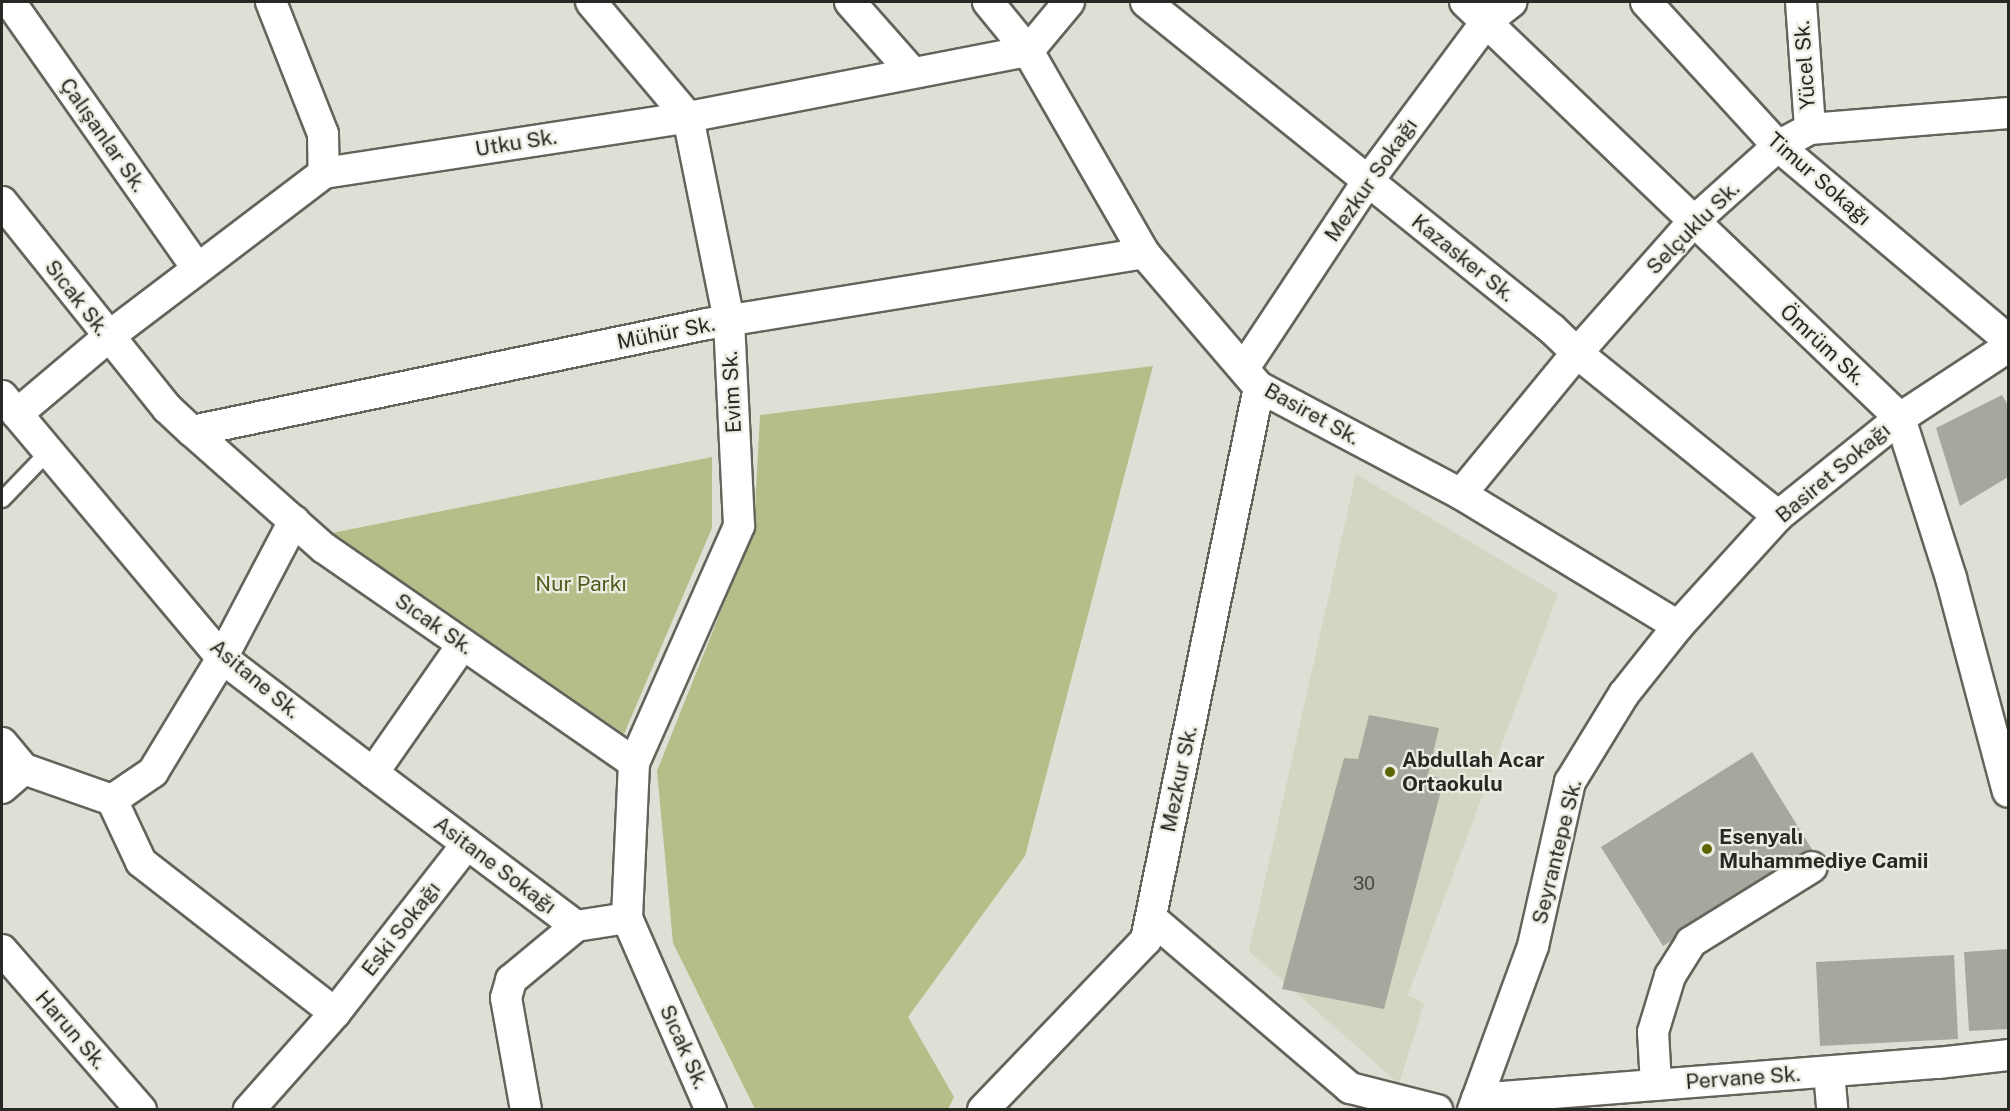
<!DOCTYPE html>
<meta charset="utf-8">
<style>
body{margin:0}
#map{position:relative;width:2010px;height:1111px;overflow:hidden;background:#dee0d5;font-family:"Public Sans",sans-serif}
div>[style]{position:absolute}
.built>*{inset:0;background:#d4d6c4}
.green>*{inset:0;background:#b5bd88}
.building>*{inset:0;background:#a6a79d}
.roads{filter:drop-shadow(2px 0 #63645b) drop-shadow(-2px 0 #63645b) drop-shadow(0 2px #63645b) drop-shadow(0 -2px #63645b)}
.service>*{height:15px;margin:-7.5px;padding:0 7.5px;transform-origin:7.5px;border-radius:7.5px;background:#fff}
.minor>*{height:30px;margin:-15px;padding:0 15px;transform-origin:15px;border-radius:15px;background:#fff}
.dots>*{width:16px;height:16px;translate:-50% -50%;box-sizing:border-box;border:3px solid #ebede2;border-radius:50%}
span{translate:-50% -50%;white-space:nowrap;text-align:center;line-height:1.15;-webkit-text-stroke:4.5px #ebede2;paint-order:stroke}
.number-label{font-size:18px;color:#484842}
.number-label span{-webkit-text-stroke-width:0}
.street-label{font-size:21px;color:#282924}
.park-label{font-size:21px;color:#535a1d}
.poi-label{font-size:21px;color:#282924;font-weight:700}
.left{translate:0 -50%;text-align:left}
.frame{position:absolute;inset:0;border:3px solid #282924;pointer-events:none}
</style>
<div id="map">
<div class="built">
<div style="clip-path:polygon(1356px 474px,1558px 594px,1408px 995px,1424px 1004px,1399px 1084px,1249px 951px)"></div>
</div>
<div class="green">
<div style="clip-path:polygon(1153px 366px,1025px 856px,908px 1017px,954px 1097px,948px 1109px,755px 1109px,673px 943px,657px 771px,754px 528px,760px 415px)"></div>
<div style="clip-path:polygon(712px 457px,712px 528px,624px 734px,332px 533px)"></div>
</div>
<div class="building">
<div style="clip-path:polygon(2002px 395px,2008px 405px,2008px 477px,1960px 506px,1936px 428px)"></div>
<div style="clip-path:polygon(1369px 715px,1439px 728px,1428px 775px,1444px 779px,1384px 1009px,1282px 989px,1344px 758px,1358px 759px)"></div>
<div style="clip-path:polygon(1752px 752px,1813px 851px,1663px 946px,1601px 847px)"></div>
<div style="clip-path:polygon(2008px 949px,2008px 1029px,1969px 1031px,1964px 952px)"></div>
<div style="clip-path:polygon(1954px 955px,1958px 1039px,1820px 1046px,1816px 962px)"></div>
</div>
<div class="roads">
<div class="service">
<div style="left:2px;top:499px;width:66px;rotate:-46.2deg"></div>
</div>
<div class="minor">
<div style="left:10px;top:2px;width:325px;rotate:54.9deg"></div>
<div style="left:271px;top:2px;width:142px;rotate:68.5deg"></div>
<div style="left:323px;top:134px;width:39px;rotate:89deg"></div>
<div style="left:591px;top:2px;width:150px;rotate:49.9deg"></div>
<div style="left:688px;top:117px;width:208px;rotate:78.6deg"></div>
<div style="left:729px;top:321px;width:205px;rotate:87.2deg"></div>
<div style="left:739px;top:526px;width:259px;rotate:113.9deg"></div>
<div style="left:850px;top:2px;width:94px;rotate:48.5deg"></div>
<div style="left:988px;top:2px;width:63px;rotate:50.8deg"></div>
<div style="left:1028px;top:51px;width:233px;rotate:60.1deg"></div>
<div style="left:1144px;top:253px;width:177px;rotate:49.4deg"></div>
<div style="left:1259px;top:387px;width:229px;rotate:27.9deg"></div>
<div style="left:1461px;top:494px;width:254px;rotate:31.3deg"></div>
<div style="left:1146px;top:2px;width:521px;rotate:38.85deg"></div>
<div style="left:1552px;top:329px;width:35px;rotate:44deg"></div>
<div style="left:1577px;top:353px;width:259px;rotate:39deg"></div>
<div style="left:1465px;top:2px;width:602px;rotate:43.72deg"></div>
<div style="left:1900px;top:418px;width:168px;rotate:72.3deg"></div>
<div style="left:1951px;top:578px;width:221px;rotate:75.1deg"></div>
<div style="left:1646px;top:2px;width:195px;rotate:47.5deg"></div>
<div style="left:1778px;top:146px;width:301px;rotate:40.1deg"></div>
<div style="left:1801px;top:2px;width:127px;rotate:85.9deg"></div>
<div style="left:2px;top:202px;width:264px;rotate:51.3deg"></div>
<div style="left:167px;top:408px;width:34px;rotate:43deg"></div>
<div style="left:192px;top:431px;width:176px;rotate:41.6deg"></div>
<div style="left:324px;top:548px;width:377px;rotate:34.7deg"></div>
<div style="left:634px;top:763px;width:155px;rotate:92.6deg"></div>
<div style="left:627px;top:918px;width:210px;rotate:66.4deg"></div>
<div style="left:1244px;top:368px;width:224px;rotate:-56.5deg"></div>
<div style="left:1368px;top:181px;width:199px;rotate:-53.4deg"></div>
<div style="left:1487px;top:21px;width:31px;rotate:-38deg"></div>
<div style="left:2px;top:396px;width:342px;rotate:50deg"></div>
<div style="left:222px;top:658px;width:190px;rotate:37.3deg"></div>
<div style="left:373px;top:773px;width:157px;rotate:-55.1deg"></div>
<div style="left:17px;top:414px;width:119px;rotate:-40.2deg"></div>
<div style="left:108px;top:337px;width:271px;rotate:-37.2deg"></div>
<div style="left:324px;top:173px;width:368px;rotate:-8.7deg"></div>
<div style="left:688px;top:117px;width:346px;rotate:-11deg"></div>
<div style="left:1028px;top:51px;width:64px;rotate:-50.1deg"></div>
<div style="left:192px;top:431px;width:526px;rotate:-11.74deg"></div>
<div style="left:707px;top:324px;width:443px;rotate:-9.2deg"></div>
<div style="left:1461px;top:494px;width:183px;rotate:-50.6deg"></div>
<div style="left:1577px;top:353px;width:175px;rotate:-48.5deg"></div>
<div style="left:1693px;top:222px;width:114px;rotate:-41.8deg"></div>
<div style="left:1778px;top:146px;width:36px;rotate:-28deg"></div>
<div style="left:1810px;top:129px;width:199px;rotate:-4.6deg"></div>
<div style="left:2px;top:743px;width:34px;rotate:50deg"></div>
<div style="left:24px;top:769px;width:93px;rotate:19.4deg"></div>
<div style="left:112px;top:800px;width:50px;rotate:-34.3deg"></div>
<div style="left:153px;top:772px;width:133px;rotate:-58.8deg"></div>
<div style="left:222px;top:658px;width:155px;rotate:-62.3deg"></div>
<div style="left:373px;top:773px;width:254px;rotate:37deg"></div>
<div style="left:576px;top:926px;width:52px;rotate:-8.9deg"></div>
<div style="left:2px;top:788px;width:29px;rotate:-41deg"></div>
<div style="left:112px;top:800px;width:68px;rotate:64.9deg"></div>
<div style="left:141px;top:862px;width:246px;rotate:37.9deg"></div>
<div style="left:335px;top:1013px;width:130px;rotate:131.6deg"></div>
<div style="left:1151px;top:918px;width:262px;rotate:40.5deg"></div>
<div style="left:1350px;top:1088px;width:90px;rotate:14.2deg"></div>
<div style="left:2px;top:950px;width:212px;rotate:49deg"></div>
<div style="left:335px;top:1013px;width:214px;rotate:-52deg"></div>
<div style="left:1829px;top:1072px;width:38px;rotate:85deg"></div>
<div style="left:1656px;top:1085px;width:53px;rotate:-93.2deg"></div>
<div style="left:1653px;top:1032px;width:59px;rotate:-73.1deg"></div>
<div style="left:1670px;top:976px;width:40px;rotate:-58deg"></div>
<div style="left:1691px;top:942px;width:142px;rotate:-31.8deg"></div>
<div style="left:1477px;top:1099px;width:462px;rotate:-4.5deg"></div>
<div style="left:1938px;top:1063px;width:70px;rotate:-6.5deg"></div>
<div style="left:526px;top:1110px;width:114px;rotate:-100.1deg"></div>
<div style="left:506px;top:998px;width:19px;rotate:-74deg"></div>
<div style="left:511px;top:980px;width:85px;rotate:-39.7deg"></div>
<div style="left:983px;top:1110px;width:236px;rotate:-46.2deg"></div>
<div style="left:1146px;top:940px;width:564px;rotate:-78.45deg"></div>
<div style="left:1473px;top:1110px;width:175px;rotate:-69.9deg"></div>
<div style="left:1533px;top:946px;width:168px;rotate:-77.3deg"></div>
<div style="left:1570px;top:782px;width:103px;rotate:-58.5deg"></div>
<div style="left:1624px;top:694px;width:87px;rotate:-51.5deg"></div>
<div style="left:1678px;top:626px;width:149px;rotate:-47.7deg"></div>
<div style="left:1778px;top:516px;width:156px;rotate:-38.8deg"></div>
<div style="left:1900px;top:418px;width:129px;rotate:-33.3deg"></div>
</div>
</div>
<div class="dots">
<div style="left:1390px;top:772px;background:#5d6504"></div>
<div style="left:1707px;top:849px;background:#5d6504"></div>
</div>
<div class="number-label">
<span style="left:1364px;top:884px">30</span>
</div>
<div class="street-label">
<span style="left:1805px;top:65px;rotate:-94deg">Yücel Sk.</span>
<span style="left:103px;top:135px;rotate:55deg">Çalışanlar Sk.</span>
<span style="left:516px;top:143px;rotate:-9deg">Utku Sk.</span>
<span style="left:1819px;top:179px;rotate:41deg">Timur Sokağı</span>
<span style="left:1371px;top:180px;rotate:-55deg">Mezkur Sokağı</span>
<span style="left:1693px;top:228px;rotate:-45deg">Selçuklu Sk.</span>
<span style="left:1463px;top:258px;rotate:39deg">Kazasker Sk.</span>
<span style="left:77px;top:298px;rotate:52deg">Sıcak Sk.</span>
<span style="left:666px;top:333px;rotate:-11deg">Mühür Sk.</span>
<span style="left:1823px;top:345px;rotate:43deg">Ömrüm Sk.</span>
<span style="left:732px;top:392px;rotate:-93deg">Evim Sk.</span>
<span style="left:1312px;top:414px;rotate:29deg">Basiret Sk.</span>
<span style="left:1833px;top:473px;rotate:-40deg">Basiret Sokağı</span>
<span style="left:434px;top:624px;rotate:35deg">Sıcak Sk.</span>
<span style="left:255px;top:679px;rotate:40deg">Asitane Sk.</span>
<span style="left:1179px;top:779px;rotate:-78deg">Mezkur Sk.</span>
<span style="left:1557px;top:852px;rotate:-76deg">Seyrantepe Sk.</span>
<span style="left:495px;top:865px;rotate:37deg">Asitane Sokağı</span>
<span style="left:401px;top:929px;rotate:-52deg">Eski Sokağı</span>
<span style="left:71px;top:1030px;rotate:49deg">Harun Sk.</span>
<span style="left:684px;top:1047px;rotate:66deg">Sıcak Sk.</span>
<span style="left:1743px;top:1078px;rotate:-4deg">Pervane Sk.</span>
</div>
<div class="park-label">
<span style="left:581px;top:584px">Nur Parkı</span>
</div>
<div class="poi-label">
<span class="left" style="left:1402px;top:772px">Abdullah Acar<br>Ortaokulu</span>
<span class="left" style="left:1719px;top:849px">Esenyalı<br>Muhammediye Camii</span>
</div>
<div class="frame"></div>
</div>
